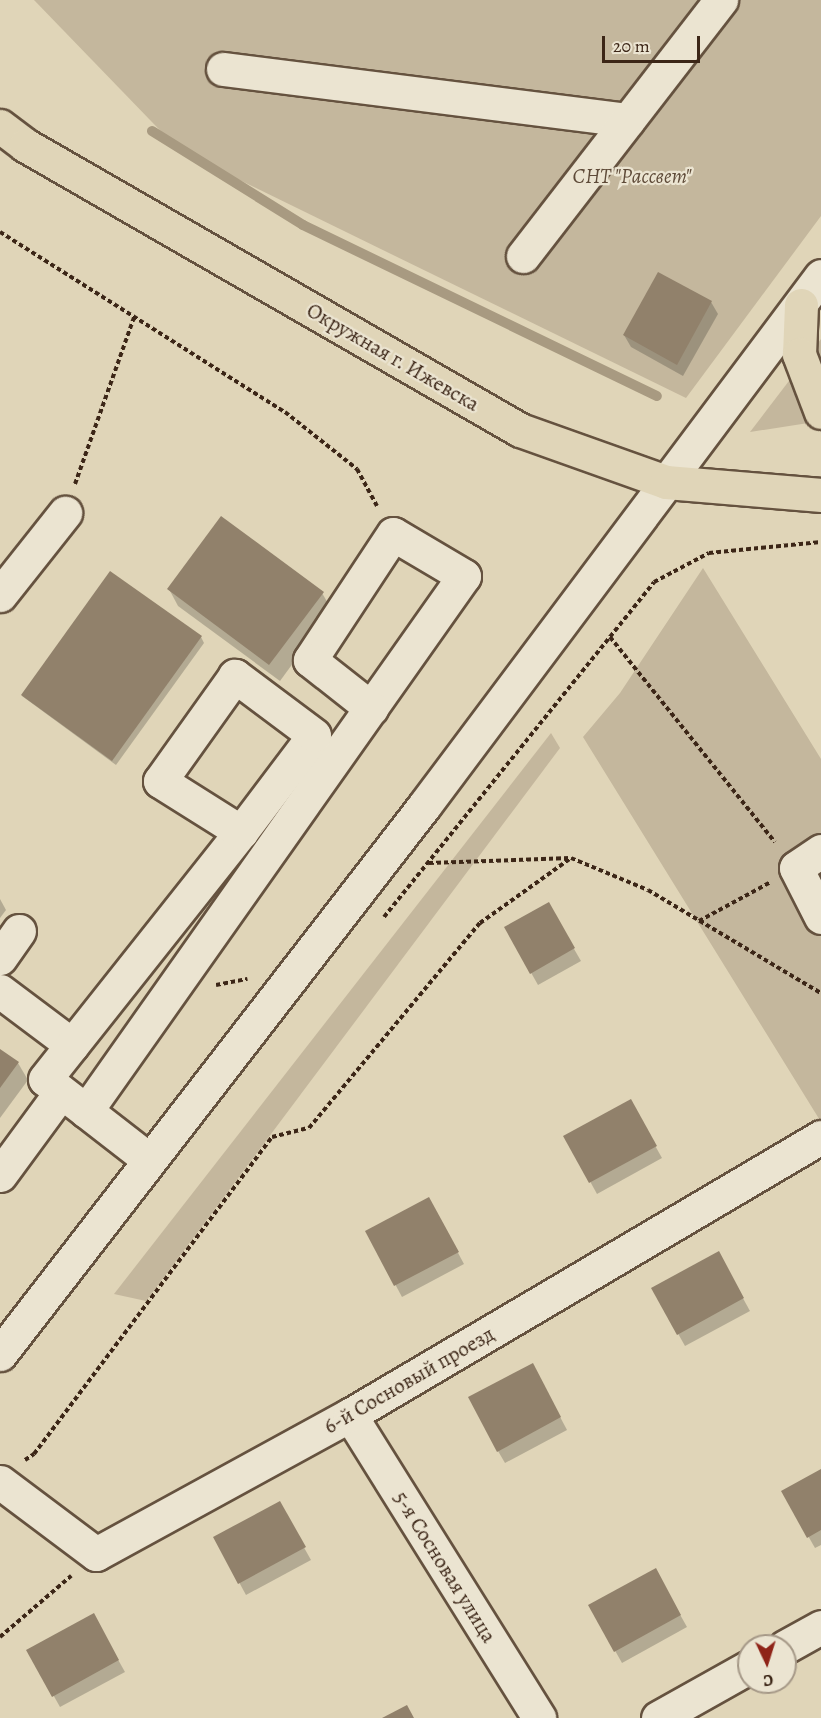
<!DOCTYPE html>
<meta charset="utf-8">
<style>
body{margin:0}
#map{position:relative;width:821px;height:1718px;overflow:hidden;background:#e0d5b8;font-family:Alegreya,serif}
div>[style]{position:absolute}
.green>*{inset:0;background:#c4b79d}
.shadow>*{inset:0;background:#0003}
.stream>*{height:10px;margin:-5px;padding:0 5px;transform-origin:5px;border-radius:5px;background:#a89a81}
.building>*{inset:0;background:#91816b}
.path>*{height:4px;margin-top:-2px;transform-origin:0;background:repeating-linear-gradient(90deg,#3c2617 0 4.5px,transparent 0 7.5px)}
.roads{filter:drop-shadow(2px 0 #65523f) drop-shadow(-2px 0 #65523f) drop-shadow(0 2px #65523f) drop-shadow(0 -2px #65523f)}
.minor>*{height:33px;margin:-16.5px;padding:0 16.5px;transform-origin:16.5px;border-radius:16.5px;background:#ebe4d1}
.major>*{height:33px;margin:-16.5px;padding:0 16.5px;transform-origin:16.5px;border-radius:16.5px;background:#e0d5b8}
span{translate:-50% -50%;white-space:nowrap;text-align:center;line-height:1.15;-webkit-text-stroke:4.5px #ebe4d1;paint-order:stroke}
.park-label{font-size:21px;color:#5e4a38;font-style:italic}
.street-label{font-size:21px;color:#3c2617}
.north{position:absolute;left:737px;top:1634px;width:60px;height:60px;box-sizing:border-box;background:#ebe4d1;border:2px solid #a59887;border-radius:50%;rotate:176deg;font-size:16px;font-weight:700;line-height:24px;text-align:center;color:#3c2617}
.north::after{content:'';display:block;margin:auto;width:21px;height:27px;background:#8f2418;clip-path:polygon(50% 0,100% 100%,50% 72%,0 100%)}
.scale{position:absolute;left:602px;top:36px;width:98px;height:27px;box-sizing:border-box;border:3px solid #3c2617;border-top:0;padding-left:8px;font-size:18px;line-height:21px;white-space:nowrap;color:#3c2617;-webkit-text-stroke:4px #ebe4d1;paint-order:stroke}
</style>
<div id="map">
<div class="green">
<div style="clip-path:polygon(34px 0,821px 0,821px 216px,686px 398px,180px 151px)"></div>
<div style="clip-path:polygon(821px 339px,821px 421px,750px 432px)"></div>
<div style="clip-path:polygon(703px 568px,821px 759px,821px 1122px,583px 737px,620px 693px)"></div>
<div style="clip-path:polygon(551px 733px,560px 748px,146px 1301px,114px 1294px)"></div>
</div>
<div class="shadow">
<div style="clip-path:polygon(711px 302px,718px 314px,683px 376px,631px 347px,624px 335px)"></div>
<div style="clip-path:polygon(169px 589px,322px 593px,332px 610px,280px 681px,178px 606px)"></div>
<div style="clip-path:polygon(201px 637px,204px 643px,116px 765px,22px 696px)"></div>
<div style="clip-path:polygon(0 899px,6px 910px,0 918px)"></div>
<div style="clip-path:polygon(548px 904px,581px 961px,538px 985px,506px 928px)"></div>
<div style="clip-path:polygon(0 1050px,18px 1063px,28px 1080px,0 1118px)"></div>
<div style="clip-path:polygon(630px 1101px,662px 1158px,597px 1194px,565px 1136px)"></div>
<div style="clip-path:polygon(435px 1210px,464px 1264px,402px 1297px,367px 1232px)"></div>
<div style="clip-path:polygon(718px 1253px,750px 1311px,685px 1346px,653px 1289px)"></div>
<div style="clip-path:polygon(539px 1377px,567px 1430px,505px 1463px,498px 1451px)"></div>
<div style="clip-path:polygon(821px 1471px,821px 1545px,815px 1548px,783px 1492px)"></div>
<div style="clip-path:polygon(279px 1503px,311px 1560px,246px 1595px,215px 1538px)"></div>
<div style="clip-path:polygon(655px 1570px,687px 1627px,622px 1663px,590px 1606px)"></div>
<div style="clip-path:polygon(93px 1615px,125px 1672px,60px 1707px,28px 1650px)"></div>
</div>
<div class="stream">
<div style="left:152px;top:131px;width:178px;rotate:31.9deg"></div>
<div style="left:303px;top:225px;width:393px;rotate:25.8deg"></div>
</div>
<div class="building">
<div style="clip-path:polygon(658px 272px,712px 301px,677px 365px,623px 335px)"></div>
<div style="clip-path:polygon(221px 516px,324px 592px,269px 665px,167px 589px)"></div>
<div style="clip-path:polygon(110px 571px,202px 636px,112px 761px,21px 695px)"></div>
<div style="clip-path:polygon(549px 902px,575px 948px,530px 974px,504px 927px)"></div>
<div style="clip-path:polygon(0 1049px,19px 1062px,0 1088px)"></div>
<div style="clip-path:polygon(631px 1099px,657px 1146px,589px 1183px,563px 1136px)"></div>
<div style="clip-path:polygon(429px 1197px,459px 1252px,394px 1286px,365px 1231px)"></div>
<div style="clip-path:polygon(719px 1251px,744px 1298px,677px 1335px,651px 1288px)"></div>
<div style="clip-path:polygon(533px 1363px,561px 1417px,497px 1452px,468px 1397px)"></div>
<div style="clip-path:polygon(821px 1469px,821px 1530px,807px 1538px,781px 1491px)"></div>
<div style="clip-path:polygon(280px 1501px,306px 1547px,238px 1584px,213px 1537px)"></div>
<div style="clip-path:polygon(656px 1568px,681px 1615px,614px 1652px,588px 1605px)"></div>
<div style="clip-path:polygon(94px 1613px,119px 1660px,52px 1697px,26px 1650px)"></div>
<div style="clip-path:polygon(407px 1705px,414px 1718px,382px 1718px)"></div>
</div>
<div class="path">
<div style="left:0;top:232px;width:337px;rotate:32.3deg"></div>
<div style="left:285px;top:412px;width:92px;rotate:38.4deg"></div>
<div style="left:357px;top:469px;width:42px;rotate:61.6deg"></div>
<div style="left:75px;top:484px;width:177px;rotate:-70.5deg"></div>
<div style="left:610px;top:637px;width:263px;rotate:51.2deg"></div>
<div style="left:429px;top:863px;width:141px;rotate:-2deg"></div>
<div style="left:384px;top:917px;width:430px;rotate:-51.1deg"></div>
<div style="left:654px;top:582px;width:62px;rotate:-27.8deg"></div>
<div style="left:709px;top:553px;width:113px;rotate:-5.6deg"></div>
<div style="left:699px;top:921px;width:80px;rotate:-28.5deg"></div>
<div style="left:216px;top:985px;width:32px;rotate:-11deg"></div>
<div style="left:25px;top:1460px;width:11px;rotate:-34deg"></div>
<div style="left:34px;top:1454px;width:396px;rotate:-53.1deg"></div>
<div style="left:272px;top:1137px;width:38px;rotate:-14deg"></div>
<div style="left:309px;top:1128px;width:267px;rotate:-50.2deg"></div>
<div style="left:480px;top:923px;width:112px;rotate:-35.5deg"></div>
<div style="left:571px;top:858px;width:83px;rotate:22.6deg"></div>
<div style="left:648px;top:890px;width:201px;rotate:30.8deg"></div>
<div style="left:0;top:1637px;width:94px;rotate:-40.7deg"></div>
</div>
<div class="roads">
<div class="minor">
<div style="left:223px;top:69px;width:408px;rotate:7.2deg"></div>
<div style="left:523px;top:256px;width:324px;rotate:-52.3deg"></div>
<div style="left:0;top:595px;width:105px;rotate:-51.6deg"></div>
<div style="left:821px;top:851px;width:30px;rotate:146deg"></div>
<div style="left:796px;top:868px;width:55px;rotate:63deg"></div>
<div style="left:0;top:958px;width:33px;rotate:-55deg"></div>
<div style="left:0;top:991px;width:90px;rotate:36.9deg"></div>
<div style="left:86px;top:1111px;width:655px;rotate:-54.76deg"></div>
<div style="left:464px;top:576px;width:82px;rotate:-149.4deg"></div>
<div style="left:393px;top:534px;width:151px;rotate:123.4deg"></div>
<div style="left:310px;top:660px;width:78px;rotate:38.2deg"></div>
<div style="left:148px;top:1159px;width:130px;rotate:-142.2deg"></div>
<div style="left:45px;top:1079px;width:315px;rotate:-51.6deg"></div>
<div style="left:241px;top:832px;width:121px;rotate:-53deg"></div>
<div style="left:314px;top:735px;width:99px;rotate:-143.2deg"></div>
<div style="left:235px;top:676px;width:129px;rotate:125.5deg"></div>
<div style="left:160px;top:781px;width:96px;rotate:32.2deg"></div>
<div style="left:0;top:1175px;width:103px;rotate:-53.7deg"></div>
<div style="left:0;top:1354px;width:693px;rotate:-52.27deg"></div>
<div style="left:424px;top:806px;width:662px;rotate:-53.16deg"></div>
<div style="left:350px;top:1415px;width:357px;rotate:58deg"></div>
<div style="left:0;top:1482px;width:120px;rotate:36.9deg"></div>
<div style="left:96px;top:1554px;width:290px;rotate:-28.7deg"></div>
<div style="left:350px;top:1415px;width:547px;rotate:-30.55deg"></div>
<div style="left:785px;top:1647px;width:41px;rotate:-29.1deg"></div>
<div style="left:658px;top:1718px;width:104px;rotate:-29.3deg"></div>
</div>
<div class="major">
<div style="left:0;top:126px;width:31px;rotate:37deg"></div>
<div style="left:25px;top:145px;width:571px;rotate:29.93deg"></div>
<div style="left:520px;top:430px;width:155px;rotate:19.6deg"></div>
<div style="left:666px;top:482px;width:156px;rotate:4.8deg"></div>
<div style="left:801px;top:305px;width:49px;rotate:92.3deg"></div>
<div style="left:799px;top:354px;width:62px;rotate:69.2deg"></div>
</div>
</div>
<div class="park-label">
<span style="left:632px;top:176px">СНТ "Рассвет"</span>
</div>
<div class="street-label">
<span style="left:393px;top:357px;rotate:30deg">Окружная г. Ижевска</span>
<span style="left:409px;top:1380px;rotate:-30deg">6-й Сосновый проезд</span>
<span style="left:445px;top:1567px;rotate:58deg">5-я Сосновая улица</span>
</div>
<div class="north">С</div>
<div class="scale">20 m</div>
</div>
